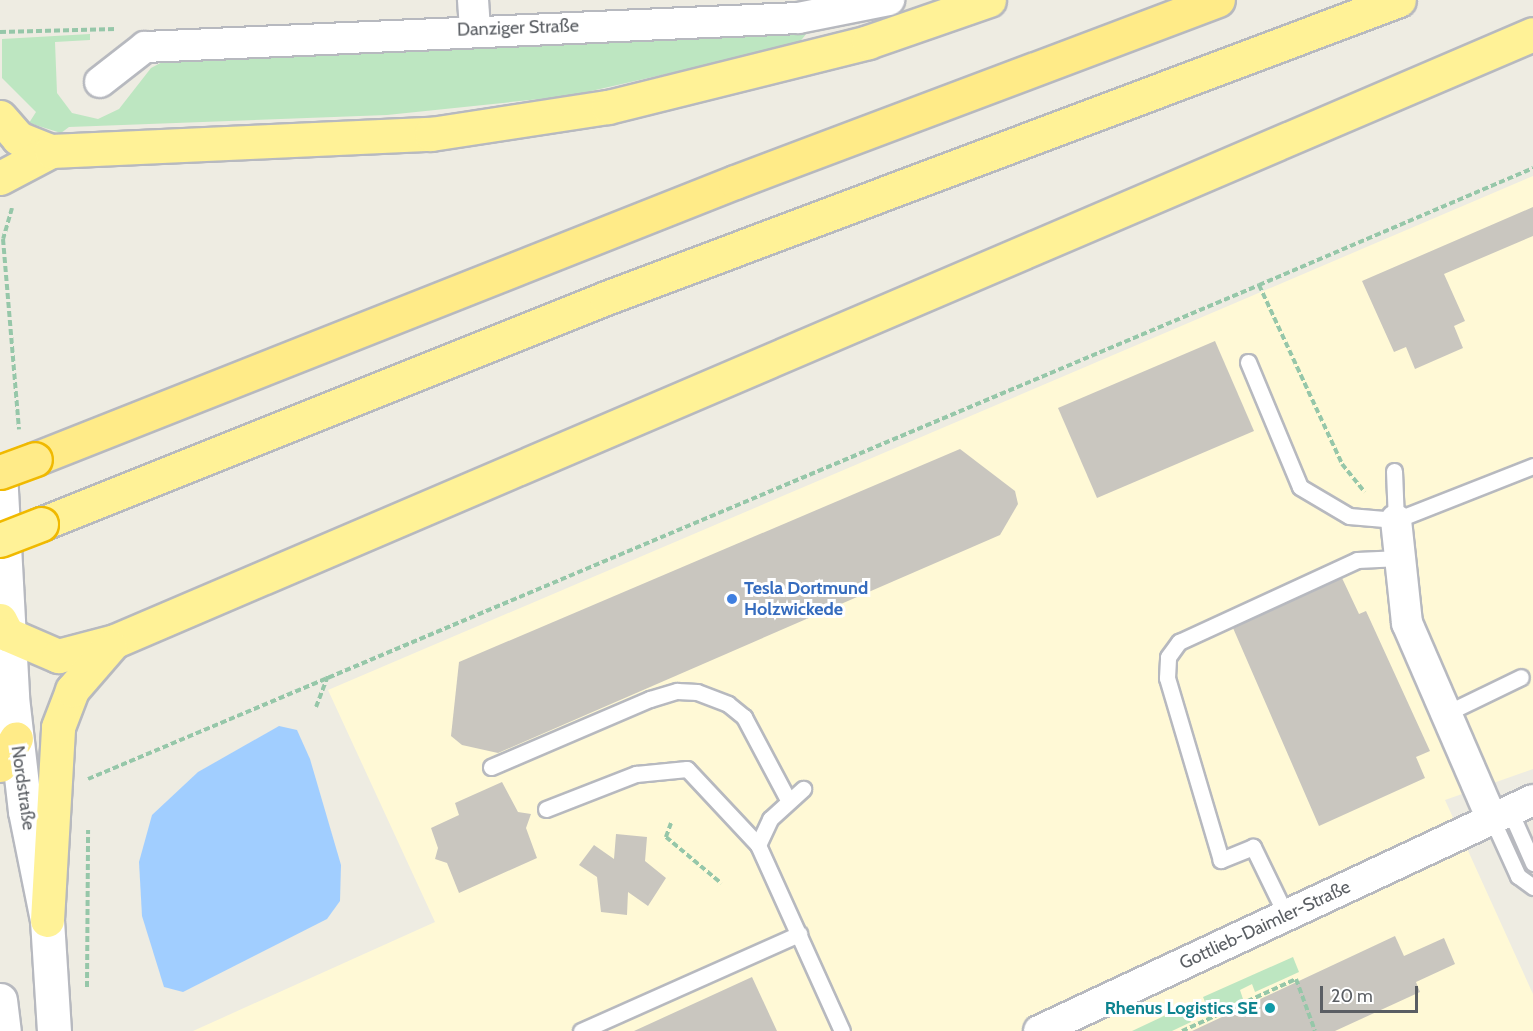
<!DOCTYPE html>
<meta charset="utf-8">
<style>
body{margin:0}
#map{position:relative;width:1533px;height:1031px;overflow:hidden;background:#eeece2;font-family:Cabin,sans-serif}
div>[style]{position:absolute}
.commercial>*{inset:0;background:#fff9d6}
.green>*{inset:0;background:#bde6c1}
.water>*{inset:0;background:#a1ceff}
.building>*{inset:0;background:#c9c6bf}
.path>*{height:4px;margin-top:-2px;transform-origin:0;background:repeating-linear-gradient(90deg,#96c7a9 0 6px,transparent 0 9px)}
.roads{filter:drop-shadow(2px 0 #b7b9bf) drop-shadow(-2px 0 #b7b9bf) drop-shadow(0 2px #b7b9bf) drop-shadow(0 -2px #b7b9bf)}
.service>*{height:15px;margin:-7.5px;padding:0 7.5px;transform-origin:7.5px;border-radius:7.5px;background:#fff}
.minor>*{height:30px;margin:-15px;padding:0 15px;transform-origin:15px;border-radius:15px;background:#fff}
.secondary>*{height:33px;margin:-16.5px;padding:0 16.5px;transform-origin:16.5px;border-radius:16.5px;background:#fff}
.trunk>*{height:33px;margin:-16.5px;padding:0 16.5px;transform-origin:16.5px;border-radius:16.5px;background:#fff297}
.motorway>*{height:33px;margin:-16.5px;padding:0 16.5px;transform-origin:16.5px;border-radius:16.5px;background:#ffeb88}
.bridges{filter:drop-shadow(2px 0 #f0b900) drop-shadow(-2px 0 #f0b900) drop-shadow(0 2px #f0b900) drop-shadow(0 -2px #f0b900)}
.trunk-bridge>*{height:33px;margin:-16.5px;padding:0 16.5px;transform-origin:16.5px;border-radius:16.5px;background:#fff297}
.motorway-bridge>*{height:33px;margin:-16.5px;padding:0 16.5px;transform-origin:16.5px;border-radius:16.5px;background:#ffeb88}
.dots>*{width:16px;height:16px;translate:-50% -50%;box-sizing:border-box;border:3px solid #fff;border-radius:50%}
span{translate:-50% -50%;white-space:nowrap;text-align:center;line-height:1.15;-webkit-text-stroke:6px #fff;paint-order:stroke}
.street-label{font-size:18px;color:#5a5e63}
.shop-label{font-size:18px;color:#366cbe;font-weight:700}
.left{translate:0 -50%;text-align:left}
.culture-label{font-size:18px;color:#0d838f;font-weight:700}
.right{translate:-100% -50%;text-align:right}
.scale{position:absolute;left:1320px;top:986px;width:98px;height:27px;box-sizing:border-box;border:3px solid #5a5e63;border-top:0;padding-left:8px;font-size:18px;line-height:21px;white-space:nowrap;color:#5a5e63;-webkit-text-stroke:4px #fff;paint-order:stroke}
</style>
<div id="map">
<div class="commercial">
<div style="clip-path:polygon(1533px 176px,1533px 769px,1445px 800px,1533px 994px,1533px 1031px,193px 1031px,435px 922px,328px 690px)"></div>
</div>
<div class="green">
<div style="clip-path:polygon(807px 33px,798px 44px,569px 96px,387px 115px,69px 127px,61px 133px,29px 123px,36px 112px,2px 78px,2px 39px,90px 34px,90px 40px,55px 42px,57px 93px,72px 113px,98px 119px,119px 109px,151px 68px,168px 59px)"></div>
<div style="clip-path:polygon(1293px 957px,1299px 972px,1255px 992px,1252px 984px,1240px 990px,1243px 999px,1210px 1014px,1203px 997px)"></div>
<div style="clip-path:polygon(1183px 1007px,1191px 1022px,1172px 1031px,1132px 1031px)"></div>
</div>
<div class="water">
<div style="clip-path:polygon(279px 726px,297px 730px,310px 759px,341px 865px,340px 901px,327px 919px,183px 992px,164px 987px,142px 916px,139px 862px,152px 815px,198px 772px)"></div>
</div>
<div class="building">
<div style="clip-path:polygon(1533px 207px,1533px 236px,1444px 274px,1465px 321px,1454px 326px,1463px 348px,1415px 369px,1406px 347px,1394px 352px,1362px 281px)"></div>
<div style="clip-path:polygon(1215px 341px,1254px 431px,1097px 498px,1058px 408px)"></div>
<div style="clip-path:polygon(960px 449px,1015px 491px,1018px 504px,1000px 535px,498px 753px,462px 745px,451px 736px,459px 662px)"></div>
<div style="clip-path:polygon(1342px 578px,1359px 614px,1366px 611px,1430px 751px,1416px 757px,1425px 778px,1319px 826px,1233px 628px)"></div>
<div style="clip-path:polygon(502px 782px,518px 812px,531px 814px,526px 828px,537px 858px,459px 893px,447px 863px,435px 859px,438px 848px,431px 828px,459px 815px,455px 803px)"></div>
<div style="clip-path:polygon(616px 834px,647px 837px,645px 861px,666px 878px,648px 906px,628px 892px,627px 915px,601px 912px,597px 877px,579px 865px,594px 845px,614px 859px)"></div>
<div style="clip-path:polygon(1395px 936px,1404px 956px,1444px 938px,1455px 964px,1416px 982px,1420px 992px,1335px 1031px,1192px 1031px)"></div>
<div style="clip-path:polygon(752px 977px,777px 1031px,634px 1031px)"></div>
</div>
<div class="path">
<div style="left:0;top:32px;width:116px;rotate:-1.5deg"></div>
<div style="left:12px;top:208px;width:32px;rotate:106deg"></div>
<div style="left:3px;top:239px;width:191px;rotate:85.2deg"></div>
<div style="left:1259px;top:285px;width:298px;rotate:-23.1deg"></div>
<div style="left:316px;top:707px;width:34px;rotate:-69deg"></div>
<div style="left:88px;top:779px;width:1271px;rotate:-22.87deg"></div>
<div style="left:1259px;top:285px;width:197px;rotate:65.1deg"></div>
<div style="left:1342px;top:464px;width:36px;rotate:51deg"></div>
<div style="left:671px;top:823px;width:15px;rotate:110deg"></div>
<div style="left:666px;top:837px;width:72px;rotate:39.9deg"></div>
<div style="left:87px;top:987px;width:157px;rotate:-89.6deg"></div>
<div style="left:1182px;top:1031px;width:125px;rotate:-24.5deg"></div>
<div style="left:1296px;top:979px;width:55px;rotate:69.9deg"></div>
</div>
<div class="roads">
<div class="service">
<div style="left:1248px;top:362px;width:135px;rotate:67.4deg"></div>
<div style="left:1300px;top:487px;width:57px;rotate:30.6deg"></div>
<div style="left:1349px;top:516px;width:47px;rotate:4.9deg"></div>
<div style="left:1396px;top:520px;width:147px;rotate:-21.5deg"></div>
<div style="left:1394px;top:471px;width:49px;rotate:87.7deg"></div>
<div style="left:1447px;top:713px;width:82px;rotate:-25.9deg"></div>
<div style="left:491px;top:767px;width:173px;rotate:-23.2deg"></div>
<div style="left:650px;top:699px;width:28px;rotate:-17deg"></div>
<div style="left:677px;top:691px;width:20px;rotate:3deg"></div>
<div style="left:697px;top:692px;width:33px;rotate:21deg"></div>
<div style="left:728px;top:704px;width:21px;rotate:39deg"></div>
<div style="left:744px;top:717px;width:92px;rotate:62deg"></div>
<div style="left:546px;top:809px;width:97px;rotate:-21.3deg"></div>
<div style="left:636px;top:774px;width:51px;rotate:-5.6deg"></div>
<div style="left:687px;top:769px;width:104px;rotate:46.9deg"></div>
<div style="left:758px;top:845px;width:204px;rotate:65.7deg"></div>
<div style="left:1510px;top:811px;width:57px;rotate:66.1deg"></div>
<div style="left:1492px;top:819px;width:63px;rotate:65.5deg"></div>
<div style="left:1518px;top:876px;width:19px;rotate:36deg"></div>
<div style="left:758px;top:845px;width:29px;rotate:-65deg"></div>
<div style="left:770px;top:819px;width:45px;rotate:-42.3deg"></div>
<div style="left:1286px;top:915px;width:76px;rotate:-115.9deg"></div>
<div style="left:1253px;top:847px;width:35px;rotate:158deg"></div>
<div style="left:1221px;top:860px;width:190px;rotate:-106.5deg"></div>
<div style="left:1167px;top:678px;width:21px;rotate:-87deg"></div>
<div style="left:1168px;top:657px;width:19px;rotate:-54deg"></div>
<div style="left:1179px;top:642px;width:196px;rotate:-24.7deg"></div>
<div style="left:1357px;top:560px;width:43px;rotate:-2.7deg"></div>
<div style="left:581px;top:1031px;width:239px;rotate:-24deg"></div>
</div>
<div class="minor">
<div style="left:473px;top:0;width:29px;rotate:86deg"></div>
<div style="left:100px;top:82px;width:57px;rotate:-37.9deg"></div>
<div style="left:145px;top:47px;width:654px;rotate:-2.54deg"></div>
<div style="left:798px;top:18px;width:93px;rotate:-11.2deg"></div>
<div style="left:1396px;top:520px;width:104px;rotate:83.9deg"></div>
<div style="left:1407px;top:623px;width:214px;rotate:66.6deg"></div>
<div style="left:1039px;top:1031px;width:545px;rotate:-25.06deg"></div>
</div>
<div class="secondary">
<div style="left:0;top:472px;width:225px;rotate:86.9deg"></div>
<div style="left:12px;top:697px;width:115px;rotate:83.5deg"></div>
<div style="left:25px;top:811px;width:111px;rotate:78.6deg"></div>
<div style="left:47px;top:920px;width:111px;rotate:86.4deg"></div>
<div style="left:0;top:1000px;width:31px;rotate:83deg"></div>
</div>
<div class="trunk">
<div style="left:0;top:117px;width:28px;rotate:49deg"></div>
<div style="left:18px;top:138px;width:35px;rotate:22deg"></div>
<div style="left:0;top:178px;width:58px;rotate:-27.9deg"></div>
<div style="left:51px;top:151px;width:380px;rotate:-2.6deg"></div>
<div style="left:431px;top:134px;width:179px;rotate:-8.7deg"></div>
<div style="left:608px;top:107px;width:268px;rotate:-14deg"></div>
<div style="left:868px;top:42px;width:128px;rotate:-19.1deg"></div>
<div style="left:41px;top:524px;width:609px;rotate:-21.8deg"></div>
<div style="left:606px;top:298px;width:847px;rotate:-20.6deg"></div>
<div style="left:0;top:620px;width:16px;rotate:63deg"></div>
<div style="left:7px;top:634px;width:56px;rotate:23.3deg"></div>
<div style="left:58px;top:656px;width:59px;rotate:-14.7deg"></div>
<div style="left:115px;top:641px;width:1542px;rotate:-23.17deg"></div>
<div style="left:47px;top:920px;width:193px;rotate:-86.7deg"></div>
<div style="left:58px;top:727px;width:40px;rotate:-69deg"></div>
<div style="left:72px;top:690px;width:58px;rotate:-49.2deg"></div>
</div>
<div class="motorway">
<div style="left:35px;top:459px;width:753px;rotate:-21.59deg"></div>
<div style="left:735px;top:182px;width:516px;rotate:-20.65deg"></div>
<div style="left:0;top:765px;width:31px;rotate:-59deg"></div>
</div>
</div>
<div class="bridges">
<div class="trunk-bridge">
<div style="left:0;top:540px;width:44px;rotate:-21.3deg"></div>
</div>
<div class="motorway-bridge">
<div style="left:0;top:472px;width:37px;rotate:-20deg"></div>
</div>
</div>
<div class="dots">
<div style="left:732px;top:599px;background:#3f7fe0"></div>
<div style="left:1270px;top:1008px;background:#0f9aa8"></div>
</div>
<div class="street-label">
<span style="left:518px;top:28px;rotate:-2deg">Danziger Straße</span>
<span style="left:23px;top:788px;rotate:82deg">Nordstraße</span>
<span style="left:1265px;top:925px;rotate:-25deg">Gottlieb-Daimler-Straße</span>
</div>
<div class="shop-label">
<span class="left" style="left:744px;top:599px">Tesla Dortmund<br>Holzwickede</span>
</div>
<div class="culture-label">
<span class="right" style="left:1258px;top:1008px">Rhenus Logistics SE</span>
</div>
<div class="scale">20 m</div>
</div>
